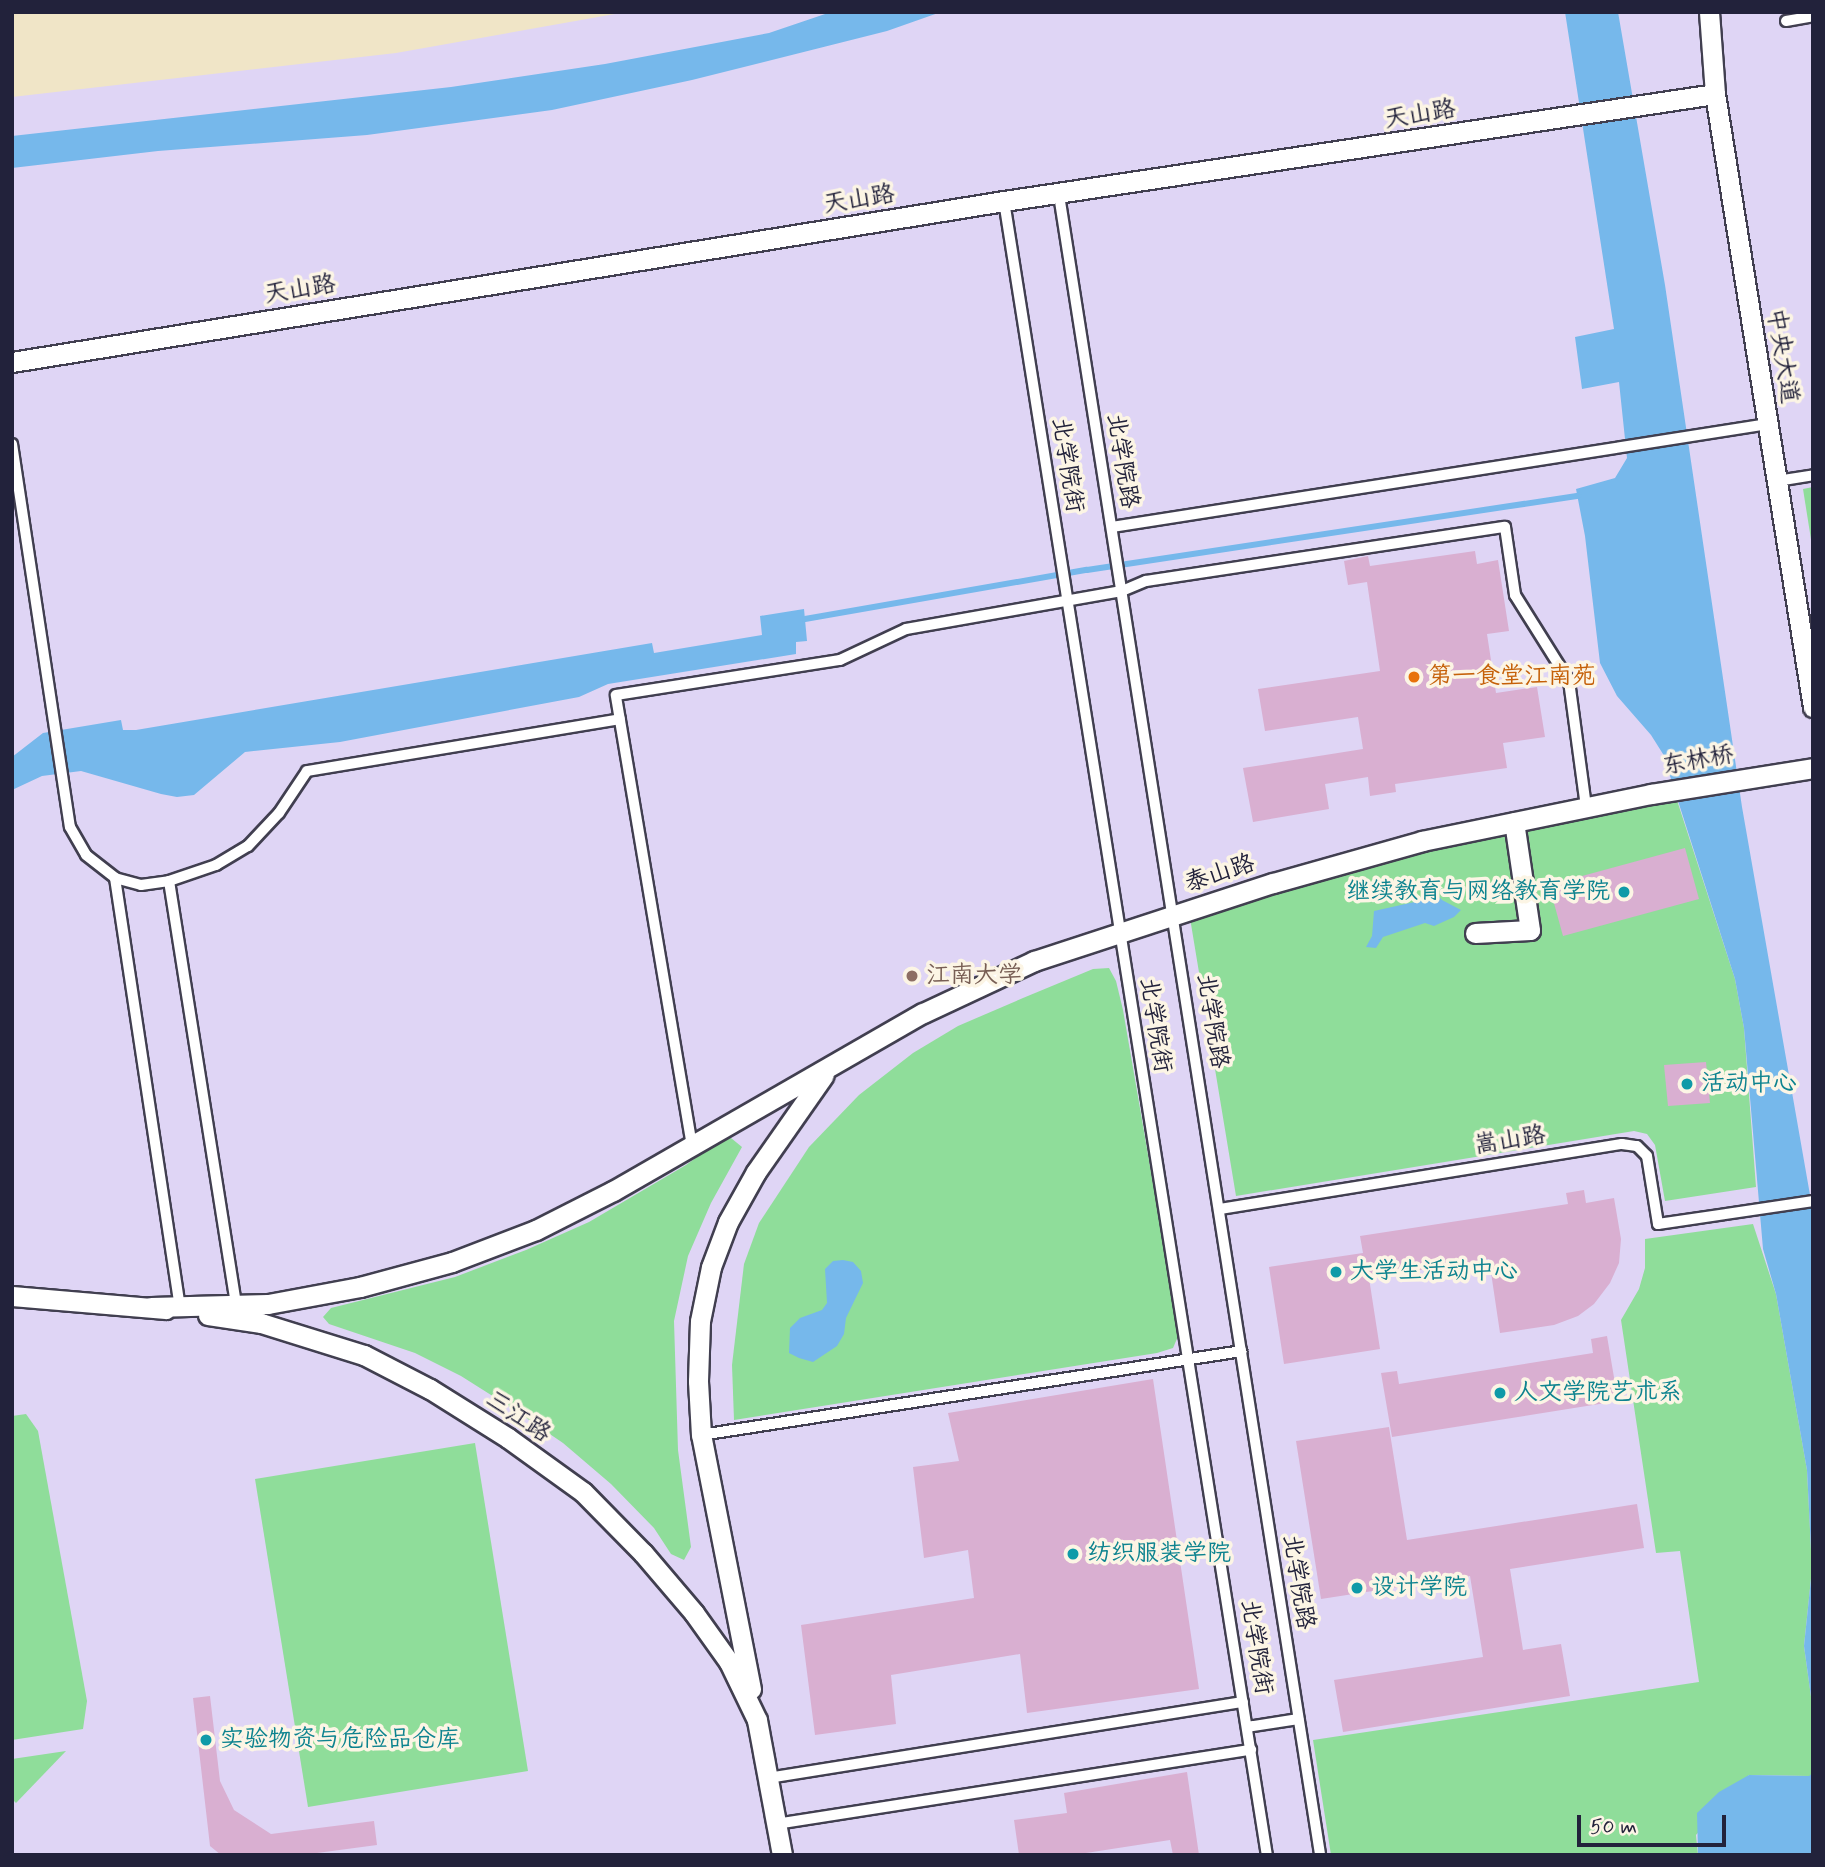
<!DOCTYPE html>
<meta charset="utf-8">
<style>
body{margin:0}
#map{position:relative;width:1825px;height:1867px;overflow:hidden;background:#f0e5c7;font-family:Mynerve,"LXGW WenKai TC",sans-serif}
div>[style]{position:absolute}
.built>*{inset:0;background:#dfd5f5}
.green>*{inset:0;background:#8fdd9a}
.water>*{inset:0;background:#76b8eb}
.stream>*{height:6px;margin:-3px;padding:0 3px;transform-origin:3px;border-radius:3px;background:#76b8eb}
.building>*{inset:0;background:#d9afd1}
.roads{filter:drop-shadow(2px 0 #413f50) drop-shadow(-2px 0 #413f50) drop-shadow(0 2px #413f50) drop-shadow(0 -2px #413f50)}
.lane>*{height:10px;margin:-5px;padding:0 5px;transform-origin:5px;border-radius:5px;background:#fff}
.street>*{height:19px;margin:-9.5px;padding:0 9.5px;transform-origin:9.5px;border-radius:9.5px;background:#fff}
.dots>*{width:19px;height:19px;translate:-50% -50%;box-sizing:border-box;border:4px solid #fcf5e5;border-radius:50%}
span{translate:-50% -50%;white-space:nowrap;text-align:center;line-height:1.15;-webkit-text-stroke:7px #fcf5e5;paint-order:stroke}
.street-label{font-size:24px;color:#22223b}
.food-label{font-size:24px;color:#c56008}
.left{translate:0 -50%;text-align:left}
.culture-label{font-size:24px;color:#0d838f}
.right{translate:-100% -50%;text-align:right}
.education-label{font-size:24px;color:#785e54}
.frame{position:absolute;inset:0;border:14px solid #22223b;pointer-events:none}
.scale{position:absolute;left:1577px;top:1815px;width:149px;height:32px;box-sizing:border-box;border:4px solid #22223b;border-top:0;padding-left:9px;font-size:21px;line-height:24px;white-space:nowrap;color:#22223b;-webkit-text-stroke:5px #fcf5e5;paint-order:stroke}
</style>
<div id="map">
<div class="built">
<div style="clip-path:polygon(626px 12px,1813px 12px,1813px 1855px,12px 1855px,12px 97px,396px 53px)"></div>
</div>
<div class="green">
<div style="clip-path:polygon(1813px 487px,1813px 552px,1803px 489px)"></div>
<div style="clip-path:polygon(1674px 791px,1735px 979px,1744px 1028px,1756px 1187px,1665px 1201px,1655px 1145px,1647px 1134px,1634px 1131px,1236px 1196px,1190px 918px,1343px 873px)"></div>
<div style="clip-path:polygon(1109px 968px,1116px 981px,1123px 1010px,1179px 1334px,1173px 1348px,1157px 1353px,734px 1420px,732px 1365px,744px 1264px,759px 1223px,809px 1147px,859px 1095px,913px 1053px,958px 1026px,1023px 998px,1093px 969px)"></div>
<div style="clip-path:polygon(731px 1138px,742px 1147px,711px 1203px,688px 1256px,674px 1321px,678px 1450px,691px 1547px,684px 1560px,671px 1554px,654px 1528px,611px 1484px,563px 1443px,510px 1407px,461px 1376px,415px 1353px,329px 1324px,323px 1317px,331px 1308px,455px 1277px,526px 1250px,589px 1222px,686px 1165px,719px 1141px)"></div>
<div style="clip-path:polygon(1753px 1224px,1776px 1294px,1807px 1470px,1812px 1569px,1804px 1646px,1813px 1711px,1813px 1773px,1810px 1776px,1749px 1775px,1696px 1835px,1698px 1855px,1331px 1855px,1313px 1740px,1699px 1682px,1680px 1551px,1656px 1553px,1621px 1320px,1639px 1289px,1645px 1268px,1645px 1239px)"></div>
<div style="clip-path:polygon(26px 1414px,38px 1431px,87px 1701px,83px 1729px,12px 1740px,12px 1416px)"></div>
<div style="clip-path:polygon(475px 1443px,528px 1771px,308px 1807px,255px 1479px)"></div>
<div style="clip-path:polygon(66px 1751px,16px 1803px,12px 1799px,12px 1759px)"></div>
</div>
<div class="water">
<div style="clip-path:polygon(831px 12px,941px 12px,887px 31px,692px 80px,552px 110px,367px 135px,158px 151px,12px 168px,12px 136px,451px 87px,605px 64px,769px 33px)"></div>
<div style="clip-path:polygon(1565px 12px,1618px 12px,1665px 285px,1742px 807px,1813px 1212px,1813px 1711px,1804px 1646px,1812px 1569px,1807px 1470px,1776px 1294px,1763px 1249px,1744px 1028px,1735px 979px,1663px 754px,1651px 735px,1617px 696px,1600px 663px,1585px 536px,1576px 489px,1615px 478px,1627px 458px,1619px 382px,1582px 389px,1575px 337px,1614px 329px)"></div>
<div style="clip-path:polygon(804px 609px,807px 641px,796px 642px,796px 654px,608px 684px,579px 697px,340px 742px,245px 752px,194px 795px,177px 797px,161px 794px,81px 771px,42px 776px,12px 790px,12px 757px,43px 733px,121px 720px,123px 730px,136px 730px,652px 643px,654px 653px,762px 635px,760px 616px)"></div>
<div style="clip-path:polygon(1434px 891px,1442px 900px,1461px 910px,1454px 917px,1434px 926px,1425px 923px,1383px 937px,1376px 948px,1366px 947px,1372px 936px,1374px 911px,1419px 901px)"></div>
<div style="clip-path:polygon(843px 1260px,853px 1262px,861px 1271px,863px 1283px,846px 1318px,844px 1334px,837px 1346px,813px 1362px,799px 1358px,789px 1353px,790px 1328px,800px 1318px,822px 1310px,827px 1303px,825px 1269px,833px 1261px)"></div>
<div style="clip-path:polygon(1813px 1773px,1813px 1855px,1698px 1855px,1697px 1813px,1719px 1792px,1749px 1775px,1809px 1776px)"></div>
</div>
<div class="stream">
<div style="left:805px;top:619px;width:286px;rotate:-9.9deg"></div>
<div style="left:1087px;top:570px;width:497px;rotate:-8.6deg"></div>
</div>
<div class="building">
<div style="clip-path:polygon(1475px 551px,1477px 564px,1498px 560px,1509px 631px,1487px 634px,1496px 693px,1537px 687px,1545px 737px,1503px 743px,1507px 768px,1395px 784px,1396px 792px,1370px 796px,1368px 777px,1325px 784px,1329px 809px,1253px 822px,1243px 768px,1363px 749px,1358px 717px,1265px 731px,1258px 689px,1380px 671px,1367px 582px,1348px 585px,1344px 561px,1368px 556px,1370px 566px)"></div>
<div style="clip-path:polygon(1685px 848px,1699px 899px,1563px 936px,1549px 885px)"></div>
<div style="clip-path:polygon(1706px 1062px,1710px 1103px,1668px 1106px,1664px 1065px)"></div>
<div style="clip-path:polygon(1584px 1190px,1586px 1203px,1614px 1198px,1621px 1239px,1619px 1263px,1610px 1283px,1594px 1304px,1578px 1316px,1554px 1325px,1500px 1333px,1489px 1259px,1369px 1278px,1380px 1349px,1284px 1364px,1269px 1267px,1363px 1253px,1360px 1236px,1568px 1204px,1566px 1193px)"></div>
<div style="clip-path:polygon(1607px 1336px,1618px 1401px,1392px 1437px,1381px 1373px,1397px 1371px,1399px 1384px,1593px 1353px,1591px 1339px)"></div>
<div style="clip-path:polygon(1153px 1379px,1199px 1689px,1027px 1713px,1020px 1654px,891px 1675px,896px 1724px,815px 1735px,801px 1625px,974px 1598px,968px 1550px,924px 1558px,913px 1467px,959px 1461px,948px 1413px)"></div>
<div style="clip-path:polygon(1389px 1427px,1407px 1540px,1637px 1504px,1644px 1548px,1510px 1569px,1523px 1650px,1561px 1644px,1570px 1696px,1343px 1732px,1334px 1680px,1483px 1657px,1470px 1576px,1321px 1599px,1296px 1441px)"></div>
<div style="clip-path:polygon(210px 1696px,220px 1781px,234px 1810px,271px 1834px,374px 1821px,377px 1845px,302px 1855px,221px 1855px,210px 1846px,193px 1698px)"></div>
<div style="clip-path:polygon(1187px 1772px,1199px 1855px,1173px 1855px,1170px 1840px,1073px 1855px,1019px 1855px,1014px 1820px,1067px 1813px,1064px 1793px)"></div>
</div>
<div class="roads">
<div class="lane">
<div style="left:1786px;top:21px;width:27px;rotate:-10deg"></div>
<div style="left:1059px;top:195px;width:1680px;rotate:81.06deg"></div>
<div style="left:1004px;top:201px;width:1675px;rotate:80.97deg"></div>
<div style="left:12px;top:444px;width:387px;rotate:81.4deg"></div>
<div style="left:70px;top:827px;width:32px;rotate:60deg"></div>
<div style="left:86px;top:855px;width:37px;rotate:38deg"></div>
<div style="left:115px;top:878px;width:27px;rotate:15deg"></div>
<div style="left:141px;top:885px;width:28px;rotate:-8deg"></div>
<div style="left:169px;top:881px;width:50px;rotate:-18.8deg"></div>
<div style="left:216px;top:865px;width:37px;rotate:-31deg"></div>
<div style="left:248px;top:846px;width:45px;rotate:-46.8deg"></div>
<div style="left:279px;top:813px;width:50px;rotate:-56.3deg"></div>
<div style="left:307px;top:771px;width:317px;rotate:-9.4deg"></div>
<div style="left:1777px;top:481px;width:36px;rotate:-9deg"></div>
<div style="left:1112px;top:527px;width:664px;rotate:-8.92deg"></div>
<div style="left:115px;top:878px;width:433px;rotate:81.4deg"></div>
<div style="left:169px;top:881px;width:429px;rotate:81deg"></div>
<div style="left:692px;top:1146px;width:457px;rotate:-99.6deg"></div>
<div style="left:616px;top:695px;width:227px;rotate:-8.9deg"></div>
<div style="left:840px;top:660px;width:73px;rotate:-25.2deg"></div>
<div style="left:906px;top:629px;width:219px;rotate:-10deg"></div>
<div style="left:1122px;top:591px;width:26px;rotate:-23deg"></div>
<div style="left:1146px;top:581px;width:363px;rotate:-8.6deg"></div>
<div style="left:1505px;top:527px;width:69px;rotate:81.6deg"></div>
<div style="left:1515px;top:595px;width:102px;rotate:57.9deg"></div>
<div style="left:1569px;top:681px;width:127px;rotate:82.3deg"></div>
<div style="left:1220px;top:1209px;width:407px;rotate:-9.2deg"></div>
<div style="left:1622px;top:1144px;width:15px;rotate:8deg"></div>
<div style="left:1637px;top:1146px;width:14px;rotate:45deg"></div>
<div style="left:1647px;top:1156px;width:69px;rotate:80.8deg"></div>
<div style="left:1658px;top:1224px;width:157px;rotate:-8.4deg"></div>
<div style="left:701px;top:1435px;width:547px;rotate:-8.83deg"></div>
<div style="left:1247px;top:1727px;width:52px;rotate:-8.9deg"></div>
<div style="left:768px;top:1778px;width:481px;rotate:-9.1deg"></div>
<div style="left:776px;top:1824px;width:481px;rotate:-8.9deg"></div>
</div>
<div class="street">
<div style="left:1709px;top:12px;width:82px;rotate:85.8deg"></div>
<div style="left:1715px;top:94px;width:621px;rotate:80.92deg"></div>
<div style="left:12px;top:362px;width:1005px;rotate:-9.22deg"></div>
<div style="left:1004px;top:201px;width:719px;rotate:-8.56deg"></div>
<div style="left:1475px;top:933px;width:55px;rotate:-3.1deg"></div>
<div style="left:1530px;top:930px;width:109px;rotate:-98.4deg"></div>
<div style="left:12px;top:1296px;width:154px;rotate:4.9deg"></div>
<div style="left:151px;top:1307px;width:117px;rotate:-1.5deg"></div>
<div style="left:268px;top:1304px;width:94px;rotate:-10.5deg"></div>
<div style="left:360px;top:1287px;width:95px;rotate:-15.2deg"></div>
<div style="left:452px;top:1262px;width:90px;rotate:-20.9deg"></div>
<div style="left:536px;top:1230px;width:86px;rotate:-26.9deg"></div>
<div style="left:613px;top:1191px;width:357px;rotate:-29.9deg"></div>
<div style="left:923px;top:1013px;width:123px;rotate:-25.1deg"></div>
<div style="left:1034px;top:961px;width:251px;rotate:-18.1deg"></div>
<div style="left:1273px;top:883px;width:155px;rotate:-15.7deg"></div>
<div style="left:1422px;top:841px;width:234px;rotate:-11.6deg"></div>
<div style="left:1651px;top:794px;width:164px;rotate:-9.1deg"></div>
<div style="left:208px;top:1315px;width:54px;rotate:8.6deg"></div>
<div style="left:261px;top:1323px;width:108px;rotate:17.3deg"></div>
<div style="left:364px;top:1355px;width:74px;rotate:27.3deg"></div>
<div style="left:430px;top:1389px;width:92px;rotate:32.1deg"></div>
<div style="left:508px;top:1438px;width:92px;rotate:35.8deg"></div>
<div style="left:583px;top:1492px;width:86px;rotate:45.5deg"></div>
<div style="left:643px;top:1553px;width:79px;rotate:49.6deg"></div>
<div style="left:694px;top:1613px;width:60px;rotate:54.5deg"></div>
<div style="left:729px;top:1662px;width:64px;rotate:64.2deg"></div>
<div style="left:757px;top:1720px;width:137px;rotate:79.5deg"></div>
<div style="left:751px;top:1689px;width:259px;rotate:-101.1deg"></div>
<div style="left:701px;top:1435px;width:54px;rotate:-93.2deg"></div>
<div style="left:698px;top:1381px;width:60px;rotate:-88.1deg"></div>
<div style="left:700px;top:1321px;width:55px;rotate:-78.5deg"></div>
<div style="left:711px;top:1267px;width:48px;rotate:-69.3deg"></div>
<div style="left:728px;top:1222px;width:57px;rotate:-60.8deg"></div>
<div style="left:756px;top:1172px;width:118px;rotate:-55deg"></div>
</div>
</div>
<div class="dots">
<div style="left:1414px;top:677px;background:#e8710a"></div>
<div style="left:1624px;top:892px;background:#0f9aa8"></div>
<div style="left:912px;top:976px;background:#8d6e63"></div>
<div style="left:1687px;top:1084px;background:#0f9aa8"></div>
<div style="left:1336px;top:1272px;background:#0f9aa8"></div>
<div style="left:1500px;top:1393px;background:#0f9aa8"></div>
<div style="left:1073px;top:1554px;background:#0f9aa8"></div>
<div style="left:1357px;top:1588px;background:#0f9aa8"></div>
<div style="left:206px;top:1740px;background:#0f9aa8"></div>
</div>
<div class="street-label">
<span style="left:1420px;top:115px;rotate:-9deg">天山路</span>
<span style="left:859px;top:200px;rotate:-9deg">天山路</span>
<span style="left:300px;top:290px;rotate:-9deg">天山路</span>
<span style="left:1782px;top:356px;rotate:81deg">中央大道</span>
<span style="left:1122px;top:461px;rotate:81deg">北学院路</span>
<span style="left:1067px;top:465px;rotate:81deg">北学院街</span>
<span style="left:1698px;top:761px;rotate:-10deg">东林桥</span>
<span style="left:1220px;top:874px;rotate:-18deg">泰山路</span>
<span style="left:1212px;top:1021px;rotate:81deg">北学院路</span>
<span style="left:1155px;top:1025px;rotate:81deg">北学院街</span>
<span style="left:1510px;top:1141px;rotate:-9deg">嵩山路</span>
<span style="left:518px;top:1417px;rotate:34deg">三江路</span>
<span style="left:1298px;top:1582px;rotate:81deg">北学院路</span>
<span style="left:1256px;top:1647px;rotate:81deg">北学院街</span>
</div>
<div class="food-label">
<span class="left" style="left:1428px;top:677px">第一食堂江南苑</span>
</div>
<div class="culture-label">
<span class="right" style="left:1610px;top:892px">继续教育与网络教育学院</span>
<span class="left" style="left:1701px;top:1084px">活动中心</span>
<span class="left" style="left:1350px;top:1272px">大学生活动中心</span>
<span class="left" style="left:1514px;top:1393px">人文学院艺术系</span>
<span class="left" style="left:1087px;top:1554px">纺织服装学院</span>
<span class="left" style="left:1371px;top:1588px">设计学院</span>
<span class="left" style="left:220px;top:1740px">实验物资与危险品仓库</span>
</div>
<div class="education-label">
<span class="left" style="left:926px;top:976px">江南大学</span>
</div>
<div class="frame"></div>
<div class="scale">50 m</div>
</div>
